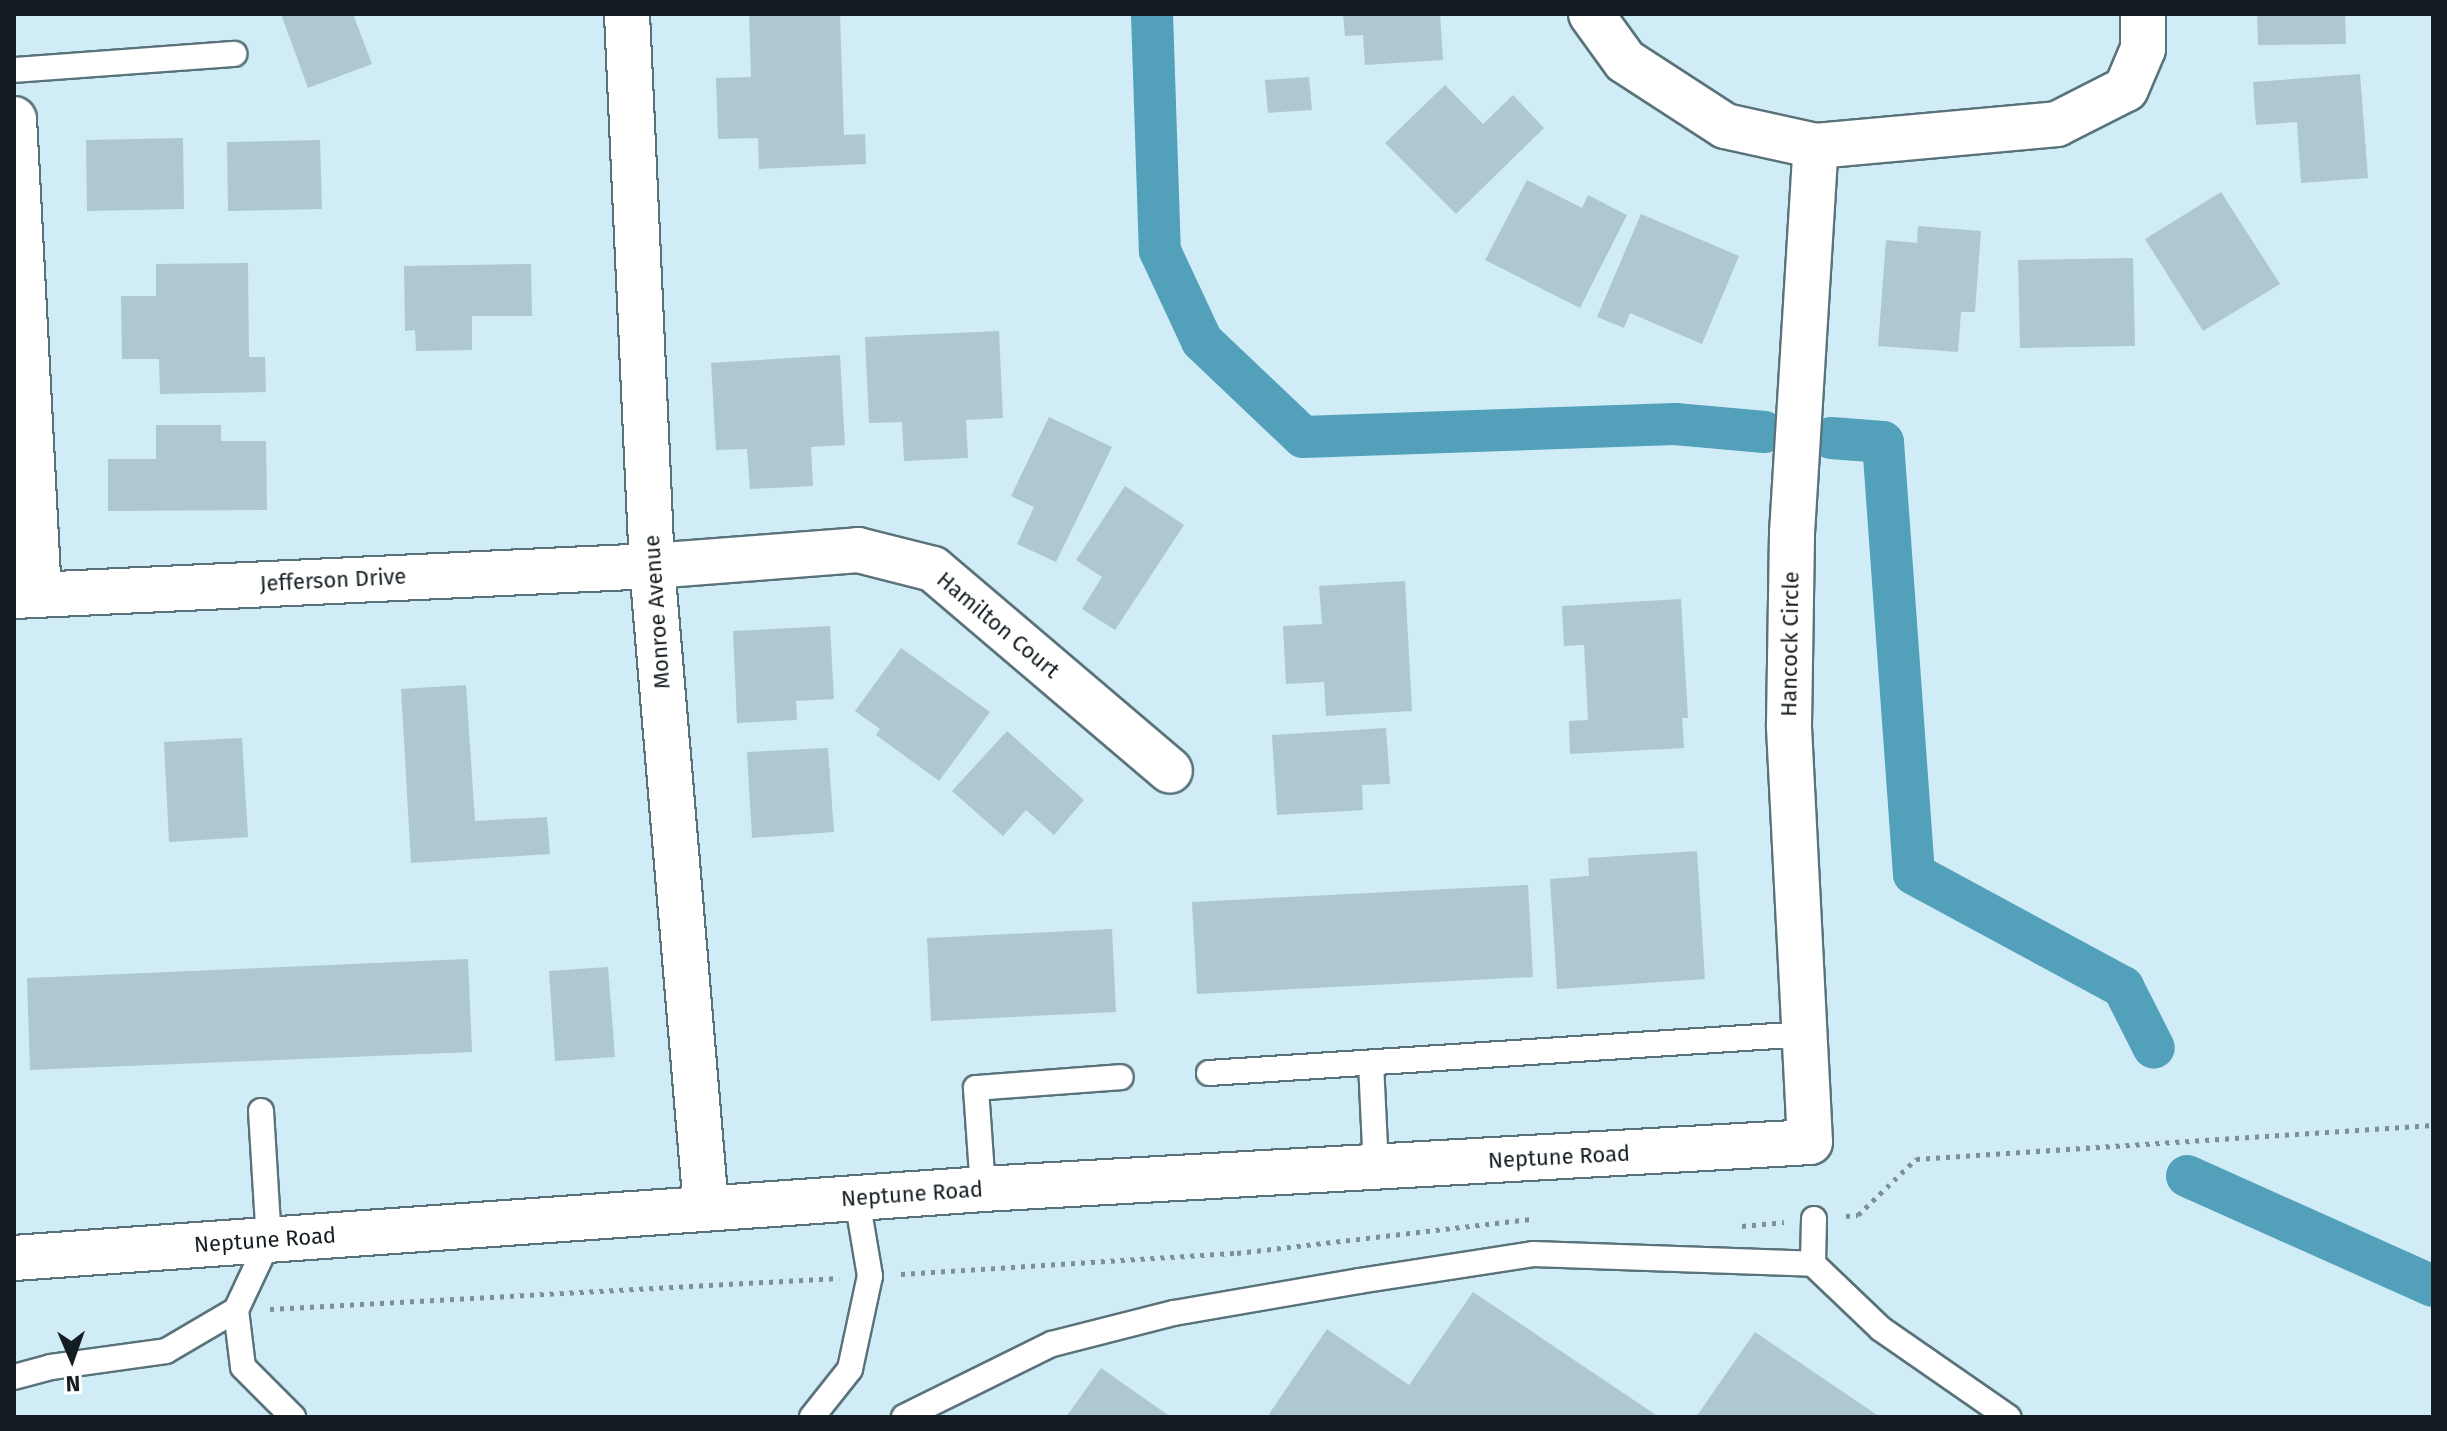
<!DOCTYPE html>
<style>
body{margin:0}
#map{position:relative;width:2447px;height:1431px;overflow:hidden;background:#d0ecf6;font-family:"Fira Sans",sans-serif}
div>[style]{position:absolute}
.canal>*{height:42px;margin:-21px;padding:0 21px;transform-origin:21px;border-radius:21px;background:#52a0ba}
.building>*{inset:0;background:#aec8d2}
.path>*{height:5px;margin-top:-2.5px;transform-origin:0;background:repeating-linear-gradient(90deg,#7c9098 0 4px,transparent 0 10px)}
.roads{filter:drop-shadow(2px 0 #5a737b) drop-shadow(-2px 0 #5a737b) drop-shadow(0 2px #5a737b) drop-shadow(0 -2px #5a737b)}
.service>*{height:24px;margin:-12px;padding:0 12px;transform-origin:12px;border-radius:12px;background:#fff}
.minor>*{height:44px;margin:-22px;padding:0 22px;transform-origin:22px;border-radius:22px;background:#fff}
.secondary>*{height:44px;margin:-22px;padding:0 22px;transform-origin:22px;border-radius:22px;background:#fff}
span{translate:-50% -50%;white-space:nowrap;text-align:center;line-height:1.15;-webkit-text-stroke:7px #fff;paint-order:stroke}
.street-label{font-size:22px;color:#141e22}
.frame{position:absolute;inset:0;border:16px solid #141e22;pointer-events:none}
.north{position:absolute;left:32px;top:1319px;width:80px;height:80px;-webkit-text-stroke:6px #fff;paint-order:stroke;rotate:178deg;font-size:22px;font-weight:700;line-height:32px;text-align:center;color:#141e22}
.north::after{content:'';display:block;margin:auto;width:28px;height:36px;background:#141e22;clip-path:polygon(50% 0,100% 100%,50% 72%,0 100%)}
</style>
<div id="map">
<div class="canal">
<div style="left:1152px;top:14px;width:237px;rotate:88.1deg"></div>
<div style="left:1160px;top:251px;width:99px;rotate:65deg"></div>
<div style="left:1202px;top:341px;width:139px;rotate:43.5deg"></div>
<div style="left:1303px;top:437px;width:372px;rotate:-2deg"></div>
<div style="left:1675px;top:424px;width:90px;rotate:5.1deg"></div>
<div style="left:1831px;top:438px;width:52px;rotate:4.4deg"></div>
<div style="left:1883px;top:442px;width:433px;rotate:85.9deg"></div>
<div style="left:1914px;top:874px;width:238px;rotate:28.4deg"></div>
<div style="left:2123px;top:987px;width:68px;rotate:63.1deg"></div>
<div style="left:2187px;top:1176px;width:269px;rotate:24.1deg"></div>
</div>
<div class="building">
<div style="clip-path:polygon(281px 14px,353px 14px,372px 64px,308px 88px)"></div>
<div style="clip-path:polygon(749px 14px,840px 14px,844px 135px,865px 134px,866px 164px,759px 169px,758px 138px,718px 139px,716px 78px,751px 77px)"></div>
<div style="clip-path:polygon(1343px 14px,1440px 14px,1443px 60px,1365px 65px,1363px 35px,1345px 36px)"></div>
<div style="clip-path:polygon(2257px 14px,2345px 14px,2346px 44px,2258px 45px)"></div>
<div style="clip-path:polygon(2360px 74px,2368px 178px,2301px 183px,2297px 122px,2256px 125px,2253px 82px)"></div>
<div style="clip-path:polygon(1309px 77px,1312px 110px,1268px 113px,1265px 80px)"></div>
<div style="clip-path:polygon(1445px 85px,1483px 124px,1513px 95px,1544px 128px,1456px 214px,1385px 143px)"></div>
<div style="clip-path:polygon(183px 138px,184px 209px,87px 211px,86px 140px)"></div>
<div style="clip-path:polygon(320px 140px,322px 209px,228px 211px,227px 142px)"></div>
<div style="clip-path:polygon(1527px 180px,1582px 208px,1588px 195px,1627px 215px,1580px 308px,1485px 260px)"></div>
<div style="clip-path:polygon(2221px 192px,2280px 284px,2203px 331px,2145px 239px)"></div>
<div style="clip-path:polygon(1641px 214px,1739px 256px,1702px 344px,1630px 313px,1624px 328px,1597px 317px)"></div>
<div style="clip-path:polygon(1918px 226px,1981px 231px,1975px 312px,1961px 312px,1958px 352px,1878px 346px,1886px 240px,1917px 243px)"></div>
<div style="clip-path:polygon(2133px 258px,2135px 346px,2020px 348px,2018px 260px)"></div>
<div style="clip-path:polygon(248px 263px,249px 357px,265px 357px,266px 392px,160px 394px,159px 359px,122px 359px,121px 296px,156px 296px,156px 264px)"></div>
<div style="clip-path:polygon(531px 264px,532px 316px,472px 316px,472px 350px,416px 351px,415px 330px,405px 331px,404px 266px)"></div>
<div style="clip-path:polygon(999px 331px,1003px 418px,966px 420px,968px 458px,904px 461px,902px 422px,869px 423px,865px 337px)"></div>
<div style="clip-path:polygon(840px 355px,845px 445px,811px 447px,813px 486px,750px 489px,747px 449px,716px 450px,711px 363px)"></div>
<div style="clip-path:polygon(1049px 417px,1112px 447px,1056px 562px,1017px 544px,1034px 507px,1011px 496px)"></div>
<div style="clip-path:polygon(156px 425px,221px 425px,221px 441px,266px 441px,267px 510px,108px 511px,108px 459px,156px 459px)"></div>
<div style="clip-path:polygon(1125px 486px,1184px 525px,1115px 630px,1082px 609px,1102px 577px,1076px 560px)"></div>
<div style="clip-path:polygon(1405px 581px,1412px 711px,1326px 716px,1324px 682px,1286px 684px,1283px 626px,1322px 624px,1319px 586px)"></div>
<div style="clip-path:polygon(1681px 599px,1688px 718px,1682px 718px,1684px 748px,1570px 754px,1569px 721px,1588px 720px,1584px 645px,1564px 646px,1562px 606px)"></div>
<div style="clip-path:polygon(830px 626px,834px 699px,796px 701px,797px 720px,737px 723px,733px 631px)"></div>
<div style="clip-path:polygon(901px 648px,990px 712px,939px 781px,876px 735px,880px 729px,855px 711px)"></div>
<div style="clip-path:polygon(466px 685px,475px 821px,547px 817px,550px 854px,411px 863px,401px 689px)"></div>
<div style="clip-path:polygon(1386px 728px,1390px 784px,1362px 785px,1363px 810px,1277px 815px,1272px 735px)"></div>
<div style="clip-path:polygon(1007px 731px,1084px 800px,1054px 835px,1026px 810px,1003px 836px,952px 791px)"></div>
<div style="clip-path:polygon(242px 738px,248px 837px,169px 842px,164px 742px)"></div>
<div style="clip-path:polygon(828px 748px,834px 832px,752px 838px,747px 752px)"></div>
<div style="clip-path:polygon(1697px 851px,1705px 979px,1557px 989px,1550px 879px,1589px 876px,1588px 858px)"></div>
<div style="clip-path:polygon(1528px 885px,1533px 977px,1197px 994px,1192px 902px)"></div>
<div style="clip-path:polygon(1112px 929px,1116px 1012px,931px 1021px,927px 938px)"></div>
<div style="clip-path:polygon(468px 959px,472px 1052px,30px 1070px,27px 978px)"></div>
<div style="clip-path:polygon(608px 967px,615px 1057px,555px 1061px,549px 971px)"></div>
<div style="clip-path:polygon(1473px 1292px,1659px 1417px,1267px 1417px,1327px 1329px,1409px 1385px)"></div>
<div style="clip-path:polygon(1755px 1332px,1880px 1417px,1696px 1417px)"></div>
<div style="clip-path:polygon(1101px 1368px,1171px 1417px,1066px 1417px)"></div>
</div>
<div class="path">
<div style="left:1846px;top:1216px;width:12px;rotate:-5deg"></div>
<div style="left:1858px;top:1215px;width:81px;rotate:-44deg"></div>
<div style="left:1916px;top:1159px;width:518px;rotate:-3.76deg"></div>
<div style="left:1742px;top:1226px;width:42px;rotate:-5.4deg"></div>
<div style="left:901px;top:1274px;width:337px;rotate:-3.6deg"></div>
<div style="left:1237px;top:1253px;width:297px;rotate:-6.6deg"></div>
<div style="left:270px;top:1309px;width:570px;rotate:-3.12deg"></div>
</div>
<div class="roads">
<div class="service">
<div style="left:14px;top:70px;width:221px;rotate:-4.2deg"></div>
<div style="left:1371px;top:1063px;width:105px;rotate:87.3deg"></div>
<div style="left:1209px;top:1073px;width:597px;rotate:-3.74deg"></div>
<div style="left:261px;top:1111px;width:129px;rotate:86.5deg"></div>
<div style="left:269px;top:1240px;width:77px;rotate:115.2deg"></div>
<div style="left:236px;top:1310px;width:57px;rotate:83deg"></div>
<div style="left:243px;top:1367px;width:71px;rotate:45deg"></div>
<div style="left:983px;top:1189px;width:101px;rotate:-94deg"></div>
<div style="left:976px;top:1088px;width:145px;rotate:-4.3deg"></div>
<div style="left:1814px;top:1219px;width:45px;rotate:91.3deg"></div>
<div style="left:1813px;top:1264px;width:94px;rotate:43.7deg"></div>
<div style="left:1881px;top:1329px;width:155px;rotate:34.7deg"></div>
<div style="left:14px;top:1377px;width:38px;rotate:-15deg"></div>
<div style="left:51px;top:1367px;width:116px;rotate:-7.9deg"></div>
<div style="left:166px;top:1351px;width:81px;rotate:-30.4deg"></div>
<div style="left:812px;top:1417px;width:61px;rotate:-51.6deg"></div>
<div style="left:850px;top:1369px;width:95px;rotate:-77.9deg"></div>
<div style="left:870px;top:1276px;width:78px;rotate:-99.6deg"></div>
<div style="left:904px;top:1417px;width:165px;rotate:-26.3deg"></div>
<div style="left:1052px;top:1344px;width:126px;rotate:-14.3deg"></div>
<div style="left:1174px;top:1313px;width:188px;rotate:-9.8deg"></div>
<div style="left:1359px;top:1281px;width:176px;rotate:-8.8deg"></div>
<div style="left:1533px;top:1254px;width:280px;rotate:2deg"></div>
</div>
<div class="minor">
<div style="left:627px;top:14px;width:553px;rotate:87.41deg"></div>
<div style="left:652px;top:566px;width:644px;rotate:85.19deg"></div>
<div style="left:1591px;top:14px;width:58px;rotate:54.1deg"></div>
<div style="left:1625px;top:61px;width:119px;rotate:33deg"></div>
<div style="left:1725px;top:126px;width:93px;rotate:12.4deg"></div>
<div style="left:1816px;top:146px;width:242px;rotate:-5.2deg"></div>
<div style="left:2057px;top:124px;width:77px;rotate:-26.9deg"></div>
<div style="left:2126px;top:89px;width:43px;rotate:-67deg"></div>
<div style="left:2143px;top:49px;width:35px;rotate:-90deg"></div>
<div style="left:14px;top:119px;width:476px;rotate:87deg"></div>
<div style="left:14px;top:596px;width:639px;rotate:-2.69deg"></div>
<div style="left:652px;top:566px;width:207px;rotate:-4.4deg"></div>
<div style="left:858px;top:550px;width:77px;rotate:14.2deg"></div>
<div style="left:933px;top:569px;width:311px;rotate:40.4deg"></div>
<div style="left:1810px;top:1142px;width:418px;rotate:-92.9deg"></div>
<div style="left:1789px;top:725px;width:192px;rotate:-89.1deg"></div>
<div style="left:1792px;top:533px;width:388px;rotate:-86.5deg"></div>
</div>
<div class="secondary">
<div style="left:14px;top:1258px;width:971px;rotate:-4.07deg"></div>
<div style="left:983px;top:1189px;width:828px;rotate:-3.25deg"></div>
</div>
</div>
<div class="street-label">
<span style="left:333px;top:580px;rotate:-3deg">Jefferson Drive</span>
<span style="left:657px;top:612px;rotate:-94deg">Monroe Avenue</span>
<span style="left:998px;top:625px;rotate:40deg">Hamilton Court</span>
<span style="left:1790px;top:644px;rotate:-89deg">Hancock Circle</span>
<span style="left:1559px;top:1157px;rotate:-3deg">Neptune Road</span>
<span style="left:912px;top:1194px;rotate:-4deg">Neptune Road</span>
<span style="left:265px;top:1240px;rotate:-4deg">Neptune Road</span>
</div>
<div class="frame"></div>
<div class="north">N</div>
</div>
